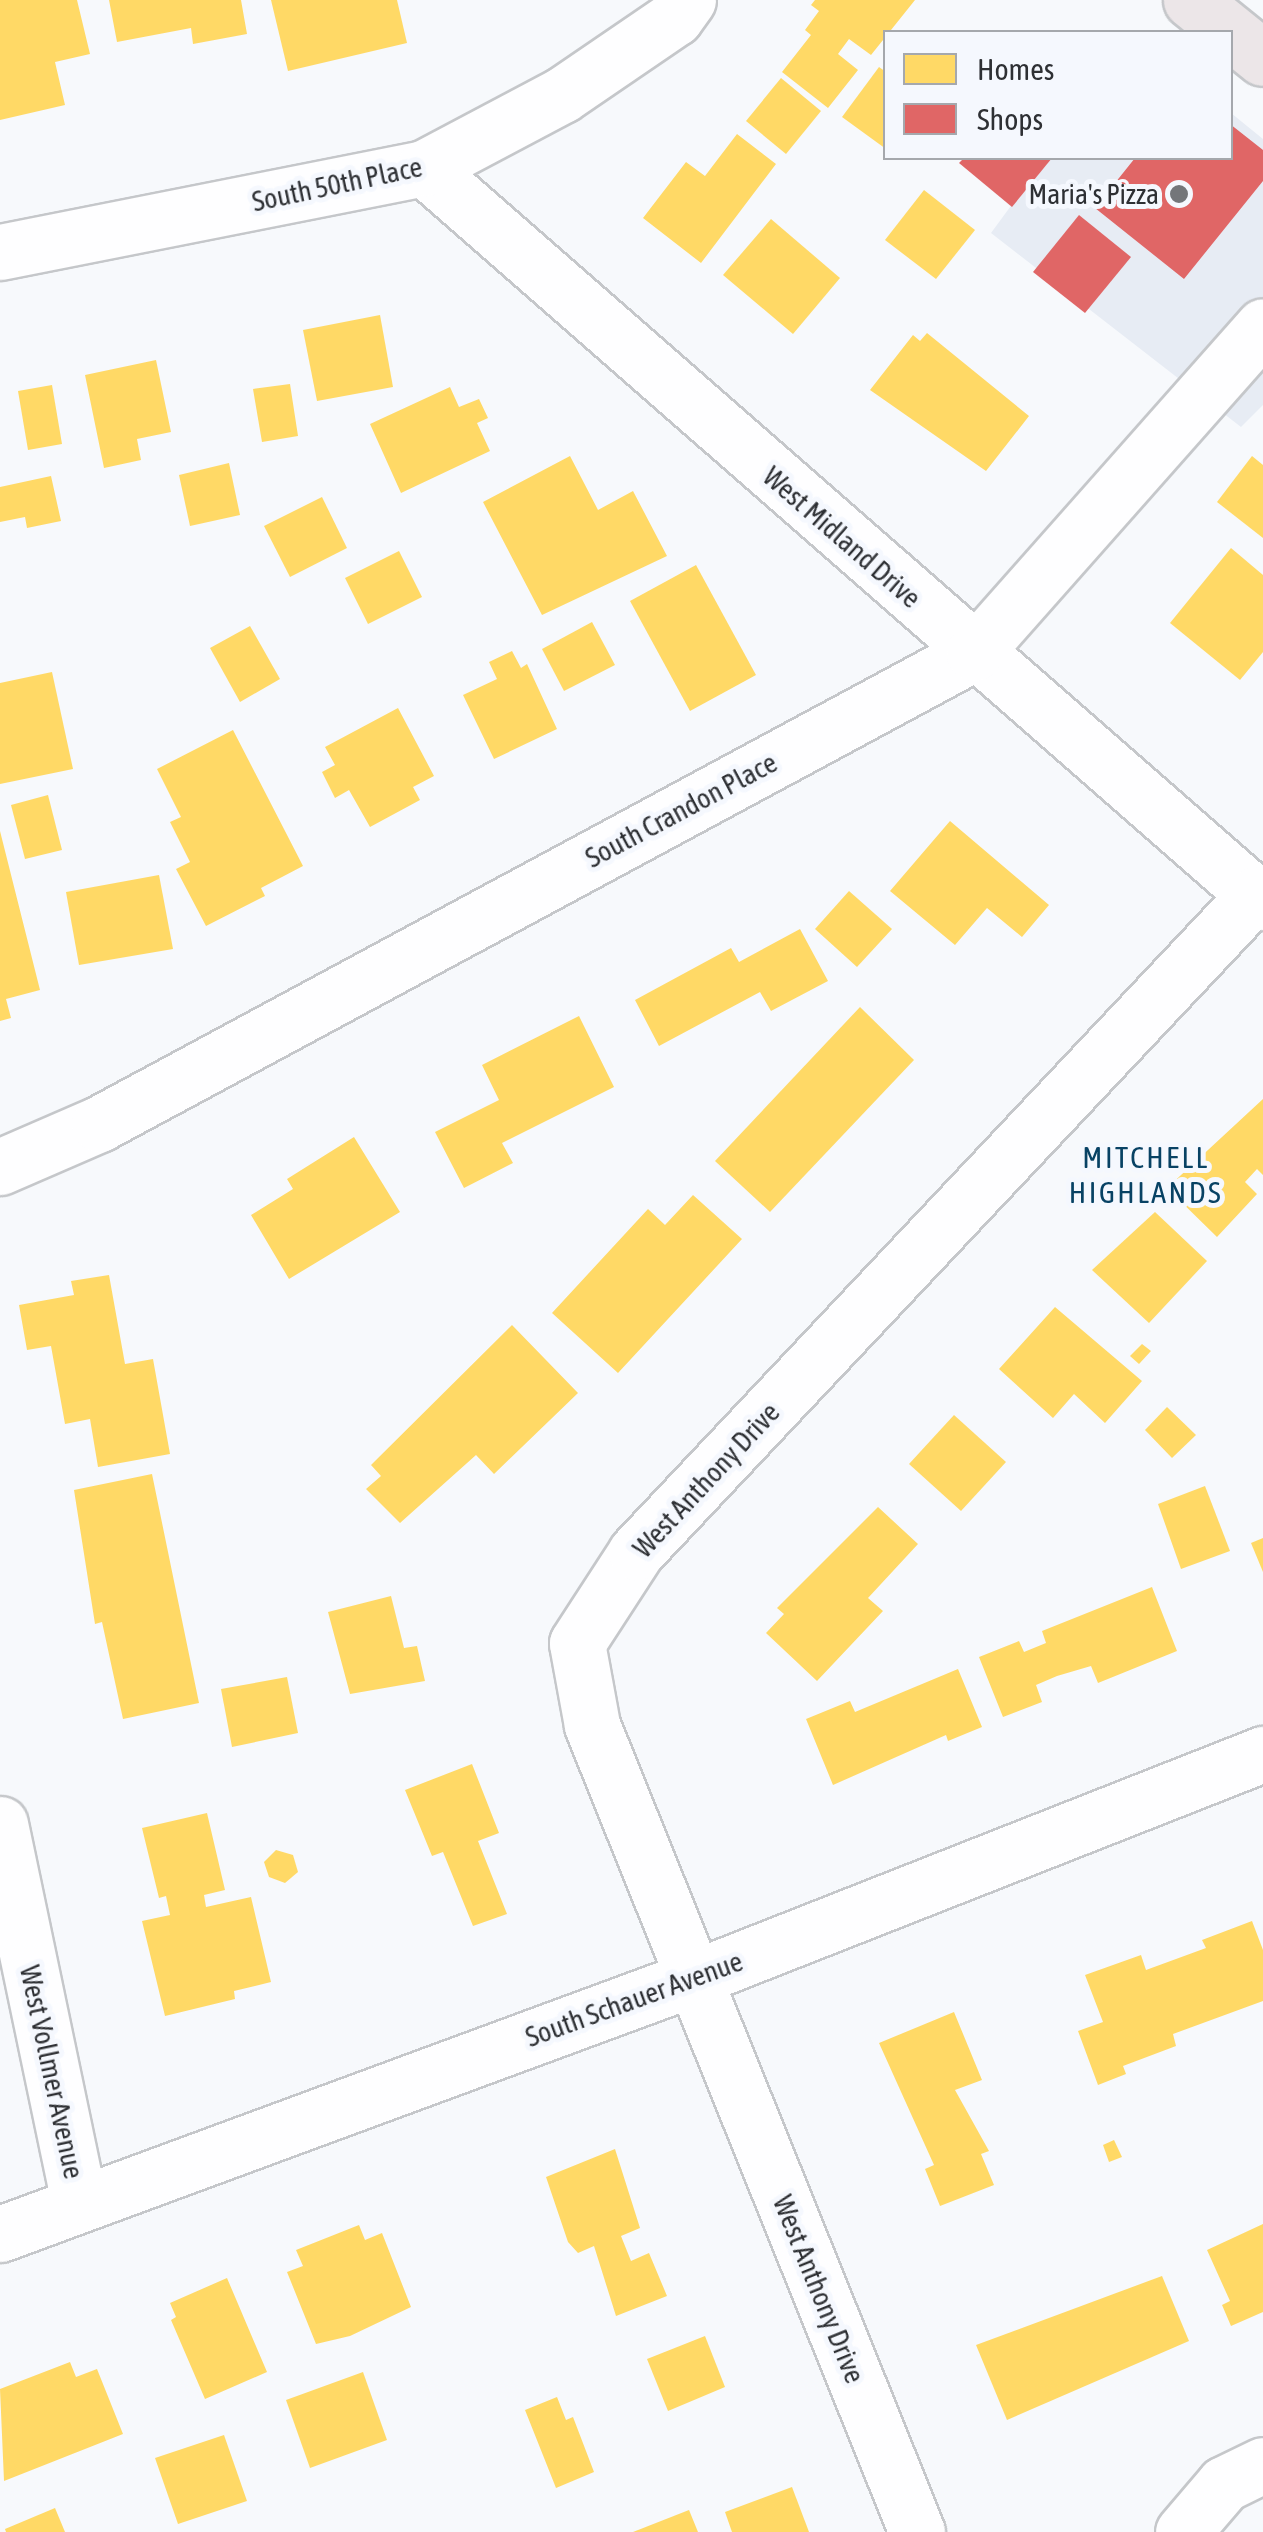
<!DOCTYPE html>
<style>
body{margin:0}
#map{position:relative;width:1263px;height:2532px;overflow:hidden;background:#f7f9fc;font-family:"Asap Condensed",sans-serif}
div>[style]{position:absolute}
.built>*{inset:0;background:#e7ecf4}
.homes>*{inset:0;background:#ffd966}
.shops>*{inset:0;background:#e06666}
.roads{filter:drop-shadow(2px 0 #c5c7ca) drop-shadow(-2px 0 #c5c7ca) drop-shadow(0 2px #c5c7ca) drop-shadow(0 -2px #c5c7ca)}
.street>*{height:55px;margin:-27.5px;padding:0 27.5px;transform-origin:27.5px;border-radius:27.5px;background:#fefeff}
.primary>*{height:55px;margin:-27.5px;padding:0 27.5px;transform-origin:27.5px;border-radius:27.5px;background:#ece6e8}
.dots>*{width:28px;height:28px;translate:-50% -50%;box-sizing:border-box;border:5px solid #f5f8fe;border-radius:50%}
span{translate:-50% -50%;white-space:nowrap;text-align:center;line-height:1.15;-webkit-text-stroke:10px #f5f8fe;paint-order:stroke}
.street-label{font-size:28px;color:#2e3034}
.poi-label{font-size:28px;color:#2e3034}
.right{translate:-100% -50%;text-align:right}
.neighbourhood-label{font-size:30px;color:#084264;letter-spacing:2.5px}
.legend{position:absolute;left:883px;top:30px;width:350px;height:130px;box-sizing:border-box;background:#f5f8fe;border:2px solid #a5a8ad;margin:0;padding:12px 18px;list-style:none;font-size:30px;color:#2e3034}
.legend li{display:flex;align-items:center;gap:20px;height:50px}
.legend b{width:50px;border:2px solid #a5a8ad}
</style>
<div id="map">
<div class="built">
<div style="clip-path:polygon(1231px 113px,1263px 139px,1263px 405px,1241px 427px,991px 233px,1046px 158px,1230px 158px)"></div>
</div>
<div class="homes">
<div style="clip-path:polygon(0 0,77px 0,90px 54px,55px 62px,65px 105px,0 120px)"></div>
<div style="clip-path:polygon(109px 0,241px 0,247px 34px,193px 44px,191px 28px,117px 42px)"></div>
<div style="clip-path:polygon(271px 0,397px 0,407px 43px,288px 71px)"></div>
<div style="clip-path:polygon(815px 0,915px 0,871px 55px,849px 39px,838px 54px,858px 70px,828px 108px,782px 72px,811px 35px,805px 30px,819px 11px,811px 5px)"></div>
<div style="clip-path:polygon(879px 67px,886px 72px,886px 149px,842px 117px)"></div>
<div style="clip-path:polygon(781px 78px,821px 111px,786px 154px,746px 121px)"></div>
<div style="clip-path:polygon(737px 134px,776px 164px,701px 263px,643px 218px,686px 162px,705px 176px)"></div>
<div style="clip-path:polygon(924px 190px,975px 230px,936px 279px,885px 240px)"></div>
<div style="clip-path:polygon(771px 219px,840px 278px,793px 334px,723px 275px)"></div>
<div style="clip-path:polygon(380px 315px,393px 387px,317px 401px,303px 330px)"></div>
<div style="clip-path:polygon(927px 333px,1029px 416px,986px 471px,870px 390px,913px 335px,920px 341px)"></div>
<div style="clip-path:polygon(156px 360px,171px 432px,137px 439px,141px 460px,104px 468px,85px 375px)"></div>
<div style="clip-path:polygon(290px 384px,298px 436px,262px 442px,253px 389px)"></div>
<div style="clip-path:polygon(52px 385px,62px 444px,28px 450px,18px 391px)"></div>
<div style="clip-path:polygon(450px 387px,459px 407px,479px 399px,488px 418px,477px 423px,490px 451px,401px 493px,370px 424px)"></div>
<div style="clip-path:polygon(570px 456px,598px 510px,633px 491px,667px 556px,542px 615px,483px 502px)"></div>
<div style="clip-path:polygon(1252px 456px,1263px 465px,1263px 538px,1217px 502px)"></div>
<div style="clip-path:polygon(229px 463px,240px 515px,190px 526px,179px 475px)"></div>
<div style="clip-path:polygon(51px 476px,61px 521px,27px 528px,25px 517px,0 522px,0 487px)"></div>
<div style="clip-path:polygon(322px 497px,347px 548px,290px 577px,264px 526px)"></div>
<div style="clip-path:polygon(1231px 548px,1263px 575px,1263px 652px,1240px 680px,1170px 623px)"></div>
<div style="clip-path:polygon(399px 551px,422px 597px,368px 624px,345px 578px)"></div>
<div style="clip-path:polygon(696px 565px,756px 675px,690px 711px,630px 601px)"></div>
<div style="clip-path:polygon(592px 622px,615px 665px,564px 691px,542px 649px)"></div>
<div style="clip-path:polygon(250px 626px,280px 679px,240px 702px,210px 648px)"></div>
<div style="clip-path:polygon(512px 651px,521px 668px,527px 664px,557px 729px,494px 759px,463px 695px,497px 679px,489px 662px)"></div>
<div style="clip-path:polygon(52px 672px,73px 769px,0 784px,0 683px)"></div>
<div style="clip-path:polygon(398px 708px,434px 776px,413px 787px,420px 800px,370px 827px,349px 790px,335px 798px,322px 772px,335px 765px,325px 747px)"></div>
<div style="clip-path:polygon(233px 730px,303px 866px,261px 888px,265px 896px,206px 926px,176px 869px,190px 862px,170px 822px,181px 817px,157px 769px)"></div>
<div style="clip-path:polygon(48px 795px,62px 850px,25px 859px,11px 805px)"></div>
<div style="clip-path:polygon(950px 821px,1049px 905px,1022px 937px,987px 908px,955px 945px,890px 891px)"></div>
<div style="clip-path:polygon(0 831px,40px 990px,6px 999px,11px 1018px,0 1021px)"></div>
<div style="clip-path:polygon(159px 875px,173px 949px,79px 965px,66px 892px)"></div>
<div style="clip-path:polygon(849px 891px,892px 929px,857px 967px,815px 929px)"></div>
<div style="clip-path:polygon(800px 929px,828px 981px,771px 1011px,760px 992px,659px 1046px,635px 1000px,731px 948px,739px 962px)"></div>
<div style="clip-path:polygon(860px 1007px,914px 1060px,770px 1212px,715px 1161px)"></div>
<div style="clip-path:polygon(579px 1016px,614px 1087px,502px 1143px,513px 1163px,464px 1188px,435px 1132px,499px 1100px,482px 1065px)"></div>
<div style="clip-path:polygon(1263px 1099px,1263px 1175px,1257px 1169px,1245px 1182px,1257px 1194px,1217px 1237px,1167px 1188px)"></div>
<div style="clip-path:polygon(354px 1137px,400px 1212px,289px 1279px,251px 1215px,293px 1189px,287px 1179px)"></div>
<div style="clip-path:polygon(693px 1195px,742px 1239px,618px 1373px,552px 1313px,648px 1209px,665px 1225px)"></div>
<div style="clip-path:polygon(1155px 1212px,1207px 1261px,1149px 1323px,1092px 1270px)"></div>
<div style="clip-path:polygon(109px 1275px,125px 1364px,153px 1359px,170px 1454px,98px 1467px,90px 1419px,65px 1424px,51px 1346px,27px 1350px,19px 1305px,74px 1295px,71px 1281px)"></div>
<div style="clip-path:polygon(1055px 1307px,1142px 1381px,1105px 1423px,1074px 1394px,1053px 1418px,999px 1369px)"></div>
<div style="clip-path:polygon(512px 1325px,578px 1393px,494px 1474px,476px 1455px,400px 1523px,366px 1489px,381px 1476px,371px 1465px)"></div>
<div style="clip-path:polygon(1142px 1344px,1151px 1351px,1139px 1364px,1130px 1356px)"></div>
<div style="clip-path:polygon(1167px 1407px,1196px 1435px,1172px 1458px,1145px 1430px)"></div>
<div style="clip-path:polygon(954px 1415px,1006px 1462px,961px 1511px,909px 1464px)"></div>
<div style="clip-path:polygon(152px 1474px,199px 1703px,123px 1719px,102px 1622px,95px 1624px,74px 1490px)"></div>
<div style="clip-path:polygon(1205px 1486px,1230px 1551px,1181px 1569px,1158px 1504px)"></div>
<div style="clip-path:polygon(878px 1507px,918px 1544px,868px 1598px,883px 1611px,817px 1681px,766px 1633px,784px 1614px,777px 1608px)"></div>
<div style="clip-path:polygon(1263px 1538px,1263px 1572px,1251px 1543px)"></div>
<div style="clip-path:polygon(1152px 1587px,1177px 1651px,1098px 1683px,1091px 1666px,1057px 1676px,1036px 1685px,1042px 1702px,1003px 1717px,979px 1657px,1019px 1641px,1024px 1652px,1046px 1643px,1042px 1631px)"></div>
<div style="clip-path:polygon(391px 1596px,404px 1648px,417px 1646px,425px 1681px,350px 1694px,328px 1612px)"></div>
<div style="clip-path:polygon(958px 1669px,982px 1727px,948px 1741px,946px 1735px,833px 1785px,806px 1719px,850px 1701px,855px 1712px)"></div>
<div style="clip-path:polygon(287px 1677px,298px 1733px,232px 1747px,221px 1689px)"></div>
<div style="clip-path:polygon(472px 1764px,499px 1833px,478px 1841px,507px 1914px,473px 1926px,443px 1852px,432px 1856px,405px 1790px)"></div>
<div style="clip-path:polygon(207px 1813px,225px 1890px,204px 1895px,206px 1907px,251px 1897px,271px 1982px,234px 1991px,235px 1999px,165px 2016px,142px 1921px,170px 1915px,166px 1896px,159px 1898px,142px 1828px)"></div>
<div style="clip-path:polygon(276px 1850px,293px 1855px,298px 1872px,285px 1883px,269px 1877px,264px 1862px)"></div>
<div style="clip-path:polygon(1252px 1921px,1263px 1950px,1263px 2001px,1173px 2034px,1176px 2046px,1123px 2066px,1126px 2074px,1098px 2085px,1078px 2031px,1103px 2022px,1085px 1975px,1141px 1955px,1146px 1970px,1206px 1948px,1202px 1940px)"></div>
<div style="clip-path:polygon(954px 2012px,982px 2080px,955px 2090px,989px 2151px,981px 2154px,994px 2185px,940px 2206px,925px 2169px,934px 2165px,879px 2043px)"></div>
<div style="clip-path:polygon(1114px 2140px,1122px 2157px,1109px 2162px,1103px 2145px)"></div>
<div style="clip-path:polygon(615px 2149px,640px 2228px,621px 2236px,631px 2261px,649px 2253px,667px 2296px,616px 2316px,594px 2246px,578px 2253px,568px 2242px,546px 2177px)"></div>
<div style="clip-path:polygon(1263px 2224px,1263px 2312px,1231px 2326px,1222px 2305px,1230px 2301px,1207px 2250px)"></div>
<div style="clip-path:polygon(359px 2225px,365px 2240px,382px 2233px,411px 2307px,350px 2336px,316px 2344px,287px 2272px,303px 2266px,296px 2250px)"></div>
<div style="clip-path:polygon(1162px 2276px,1189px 2341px,1007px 2420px,976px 2345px)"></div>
<div style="clip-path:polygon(227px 2278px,267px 2372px,205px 2399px,171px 2320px,176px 2317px,170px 2303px)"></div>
<div style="clip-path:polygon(705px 2336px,725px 2387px,668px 2411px,647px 2359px)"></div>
<div style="clip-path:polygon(70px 2362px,76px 2377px,97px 2369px,123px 2434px,4px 2481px,0 2389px)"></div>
<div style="clip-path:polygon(363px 2372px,387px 2440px,310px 2468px,286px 2400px)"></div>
<div style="clip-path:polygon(557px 2397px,566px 2420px,573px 2417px,594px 2472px,556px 2488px,525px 2410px)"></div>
<div style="clip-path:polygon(224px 2435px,247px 2501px,178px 2524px,155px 2458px)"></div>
<div style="clip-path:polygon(792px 2487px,809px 2532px,732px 2532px,725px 2512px)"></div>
<div style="clip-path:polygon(55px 2508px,65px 2532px,6px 2532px,5px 2529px)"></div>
<div style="clip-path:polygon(689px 2510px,698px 2532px,633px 2532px)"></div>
</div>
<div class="shops">
<div style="clip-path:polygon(1230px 124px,1263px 150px,1263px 181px,1184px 279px,1095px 208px,1135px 158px,1230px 158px)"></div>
<div style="clip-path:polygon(964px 158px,1052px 158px,1012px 207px,959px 163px)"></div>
<div style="clip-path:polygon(1079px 215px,1131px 257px,1085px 313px,1033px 272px)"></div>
</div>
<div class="roads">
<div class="street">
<div style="left:424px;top:168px;width:1115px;rotate:41.18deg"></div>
<div style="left:0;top:252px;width:432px;rotate:-11.2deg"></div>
<div style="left:424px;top:168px;width:156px;rotate:-27.9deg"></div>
<div style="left:562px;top:95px;width:137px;rotate:-34.3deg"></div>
<div style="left:675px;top:18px;width:22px;rotate:-54deg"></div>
<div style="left:0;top:1167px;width:108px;rotate:-23.5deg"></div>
<div style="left:99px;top:1124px;width:994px;rotate:-28.29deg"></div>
<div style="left:974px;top:653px;width:436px;rotate:-48.5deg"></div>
<div style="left:0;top:1824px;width:387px;rotate:78.2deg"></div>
<div style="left:0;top:2234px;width:740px;rotate:-20.25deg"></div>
<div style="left:694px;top:1978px;width:612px;rotate:-21.49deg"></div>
<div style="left:917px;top:2532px;width:870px;rotate:-111.94deg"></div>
<div style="left:592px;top:1725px;width:83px;rotate:-100.4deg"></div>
<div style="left:577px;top:1643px;width:108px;rotate:-57deg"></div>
<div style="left:636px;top:1552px;width:903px;rotate:-46.71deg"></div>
<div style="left:1183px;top:2532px;width:63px;rotate:-49.5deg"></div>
<div style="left:1224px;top:2484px;width:43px;rotate:-26deg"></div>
</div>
<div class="primary">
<div style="left:1191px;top:0;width:92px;rotate:38.9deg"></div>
</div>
</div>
<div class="dots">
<div style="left:1179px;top:194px;background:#74767a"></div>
</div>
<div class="street-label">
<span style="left:337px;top:184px;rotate:-12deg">South 50th Place</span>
<span style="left:842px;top:537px;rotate:41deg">West Midland Drive</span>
<span style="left:681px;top:810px;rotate:-28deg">South Crandon Place</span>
<span style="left:706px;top:1480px;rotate:-47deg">West Anthony Drive</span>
<span style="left:634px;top:1999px;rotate:-20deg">South Schauer Avenue</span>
<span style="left:52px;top:2072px;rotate:78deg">West Vollmer Avenue</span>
<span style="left:819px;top:2289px;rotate:68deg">West Anthony Drive</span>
</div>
<div class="poi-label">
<span class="right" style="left:1159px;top:194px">Maria's Pizza</span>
</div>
<div class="neighbourhood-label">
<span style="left:1146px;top:1174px">MITCHELL<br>HIGHLANDS</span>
</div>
<ul class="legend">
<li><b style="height:28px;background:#ffd966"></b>Homes</li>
<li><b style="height:28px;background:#e06666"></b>Shops</li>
</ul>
</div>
